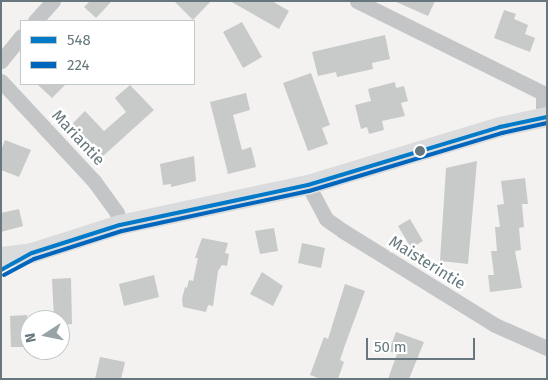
<!DOCTYPE html>
<style>
body{margin:0}
#map{position:relative;width:548px;height:380px;overflow:hidden;background:#f3f2f1;font-family:"Fira Sans",sans-serif}
div>[style]{position:absolute}
.building>*{inset:0;background:#c8c9c9}
.street>*{height:15px;margin:-7.5px;padding:0 7.5px;transform-origin:7.5px;border-radius:7.5px;background:#c3c5c6}
.secondary>*{height:20px;margin:-10px;padding:0 10px;transform-origin:10px;border-radius:10px;background:#dadbdc}
.bus-1>*{height:4px;margin:-2px;padding:0 2px;transform-origin:2px;border-radius:2px;background:#007ac9}
.bus-2>*{height:4px;margin:-2px;padding:0 2px;transform-origin:2px;border-radius:2px;background:#0065bd}
.dots>*{width:14px;height:14px;translate:-50% -50%;box-sizing:border-box;border:2px solid #fff;border-radius:50%}
span{translate:-50% -50%;white-space:nowrap;text-align:center;line-height:1.15;-webkit-text-stroke:5px #fff;paint-order:stroke}
.street-label{font-size:16px;color:#66787d}
.frame{position:absolute;inset:0;border:2px solid #66787d;pointer-events:none}
.legend{position:absolute;left:20px;top:20px;width:175px;height:65px;box-sizing:border-box;background:#fff;border:1px solid #c2c9cb;margin:0;padding:6px 9px;list-style:none;font-size:15px;color:#66787d}
.legend li{display:flex;align-items:center;gap:10px;height:25px}
.legend b{width:25px;border:1px solid #c2c9cb}
.north{position:absolute;left:20px;top:310px;width:50px;height:50px;box-sizing:border-box;background:#fff;border:1px solid #c2c9cb;border-radius:50%;rotate:259deg;font-size:14px;font-weight:700;line-height:20px;text-align:center;color:#66787d}
.north::after{content:'';display:block;margin:auto;width:18px;height:22px;background:#97a3a6;clip-path:polygon(50% 0,100% 100%,50% 72%,0 100%)}
.scale{position:absolute;left:366px;top:338px;width:109px;height:22px;box-sizing:border-box;border:2px solid #66787d;border-top:0;padding-left:6px;font-size:15px;line-height:18px;white-space:nowrap;color:#66787d;-webkit-text-stroke:4px #fff;paint-order:stroke}
</style>
<div id="map">
<div class="building">
<div style="clip-path:polygon(90px 1px,112px 1px,96px 18px,84px 7px)"></div>
<div style="clip-path:polygon(174px 1px,211px 1px,193px 20px)"></div>
<div style="clip-path:polygon(230px 1px,272px 1px,289px 11px,279px 29px)"></div>
<div style="clip-path:polygon(394px 1px,435px 1px,428px 16px)"></div>
<div style="clip-path:polygon(504px 10px,516px 14px,514px 19px,528px 25px,525px 34px,535px 38px,530px 52px,494px 38px)"></div>
<div style="clip-path:polygon(242px 22px,262px 57px,243px 68px,223px 32px)"></div>
<div style="clip-path:polygon(385px 35px,390px 59px,372px 63px,373px 69px,337px 77px,336px 72px,318px 76px,312px 52px)"></div>
<div style="clip-path:polygon(311px 73px,330px 125px,322px 128px,328px 144px,308px 151px,283px 83px)"></div>
<div style="clip-path:polygon(395px 82px,396px 88px,404px 86px,408px 101px,401px 103px,405px 116px,382px 121px,384px 130px,369px 134px,367px 127px,361px 129px,355px 105px,371px 101px,368px 89px)"></div>
<div style="clip-path:polygon(37px 84px,66px 84px,52px 98px)"></div>
<div style="clip-path:polygon(130px 85px,154px 110px,102px 157px,71px 125px,85px 111px,104px 131px,126px 112px,115px 98px)"></div>
<div style="clip-path:polygon(246px 93px,250px 110px,233px 115px,242px 150px,251px 147px,256px 167px,228px 174px,210px 102px)"></div>
<div style="clip-path:polygon(5px 140px,31px 150px,19px 177px,1px 170px,1px 150px)"></div>
<div style="clip-path:polygon(194px 156px,196px 181px,171px 187px,171px 184px,163px 185px,160px 164px)"></div>
<div style="clip-path:polygon(477px 161px,468px 264px,440px 261px,446px 168px)"></div>
<div style="clip-path:polygon(525px 178px,528px 204px,522px 204px,524px 227px,519px 228px,521px 250px,515px 251px,522px 288px,490px 292px,488px 275px,494px 275px,491px 251px,497px 251px,495px 227px,500px 227px,497px 205px,504px 204px,501px 181px)"></div>
<div style="clip-path:polygon(19px 209px,23px 226px,1px 232px,1px 213px)"></div>
<div style="clip-path:polygon(410px 219px,423px 241px,411px 248px,398px 226px)"></div>
<div style="clip-path:polygon(274px 228px,278px 251px,260px 254px,255px 231px)"></div>
<div style="clip-path:polygon(202px 238px,228px 243px,225px 253px,229px 254px,227px 266px,222px 265px,218px 271px,213px 306px,208px 305px,206px 312px,183px 307px,182px 299px,185px 287px,187px 288px,189px 280px,193px 281px,198px 258px,195px 258px)"></div>
<div style="clip-path:polygon(302px 243px,325px 248px,321px 268px,298px 263px)"></div>
<div style="clip-path:polygon(262px 272px,283px 286px,273px 306px,250px 294px)"></div>
<div style="clip-path:polygon(154px 275px,159px 297px,124px 306px,119px 284px)"></div>
<div style="clip-path:polygon(71px 278px,72px 324px,60px 325px,60px 320px,54px 320px,52px 279px)"></div>
<div style="clip-path:polygon(345px 284px,365px 291px,345px 345px,340px 360px,344px 362px,338px 379px,321px 379px,310px 375px,324px 337px,328px 339px)"></div>
<div style="clip-path:polygon(27px 315px,27px 347px,11px 347px,10px 316px)"></div>
<div style="clip-path:polygon(396px 332px,424px 342px,409px 379px,388px 379px,397px 354px,389px 351px)"></div>
<div style="clip-path:polygon(100px 357px,125px 362px,121px 379px,95px 379px)"></div>
</div>
<div class="street">
<div style="left:357px;top:1px;width:208px;rotate:26.3deg"></div>
<div style="left:543px;top:93px;width:24px;rotate:90deg"></div>
<div style="left:35px;top:21px;width:27px;rotate:-48deg"></div>
<div style="left:1px;top:61px;width:32px;rotate:-51deg"></div>
<div style="left:1px;top:81px;width:137px;rotate:47.1deg"></div>
<div style="left:94px;top:181px;width:39px;rotate:54deg"></div>
<div style="left:117px;top:213px;width:12px;rotate:76deg"></div>
<div style="left:308px;top:185px;width:38px;rotate:62deg"></div>
<div style="left:326px;top:219px;width:21px;rotate:35deg"></div>
<div style="left:343px;top:231px;width:179px;rotate:31.7deg"></div>
<div style="left:495px;top:325px;width:57px;rotate:23.9deg"></div>
</div>
<div class="secondary">
<div style="left:1px;top:257px;width:31px;rotate:-7deg"></div>
<div style="left:32px;top:253px;width:92px;rotate:-17.7deg"></div>
<div style="left:120px;top:225px;width:192px;rotate:-12deg"></div>
<div style="left:308px;top:185px;width:201px;rotate:-16.8deg"></div>
<div style="left:500px;top:127px;width:48px;rotate:-12deg"></div>
</div>
<div class="bus-1">
<div style="left:1px;top:270px;width:35px;rotate:-29deg"></div>
<div style="left:32px;top:253px;width:92px;rotate:-17.7deg"></div>
<div style="left:120px;top:225px;width:192px;rotate:-12deg"></div>
<div style="left:308px;top:185px;width:201px;rotate:-16.8deg"></div>
<div style="left:500px;top:127px;width:48px;rotate:-12deg"></div>
</div>
<div class="bus-2">
<div style="left:4px;top:275px;width:34px;rotate:-28deg"></div>
<div style="left:34px;top:259px;width:92px;rotate:-17.7deg"></div>
<div style="left:122px;top:231px;width:191px;rotate:-12.1deg"></div>
<div style="left:309px;top:191px;width:202px;rotate:-16.7deg"></div>
<div style="left:502px;top:133px;width:46px;rotate:-12.5deg"></div>
</div>
<div class="dots">
<div style="left:420px;top:151px;background:#66787d"></div>
</div>
<div class="street-label">
<span style="left:78px;top:138px;rotate:47deg">Mariantie</span>
<span style="left:427px;top:263px;rotate:32deg">Maisterintie</span>
</div>
<div class="frame"></div>
<ul class="legend">
<li><b style="height:6px;background:#007ac9"></b>548</li>
<li><b style="height:6px;background:#0065bd"></b>224</li>
</ul>
<div class="north">N</div>
<div class="scale">50 m</div>
</div>
